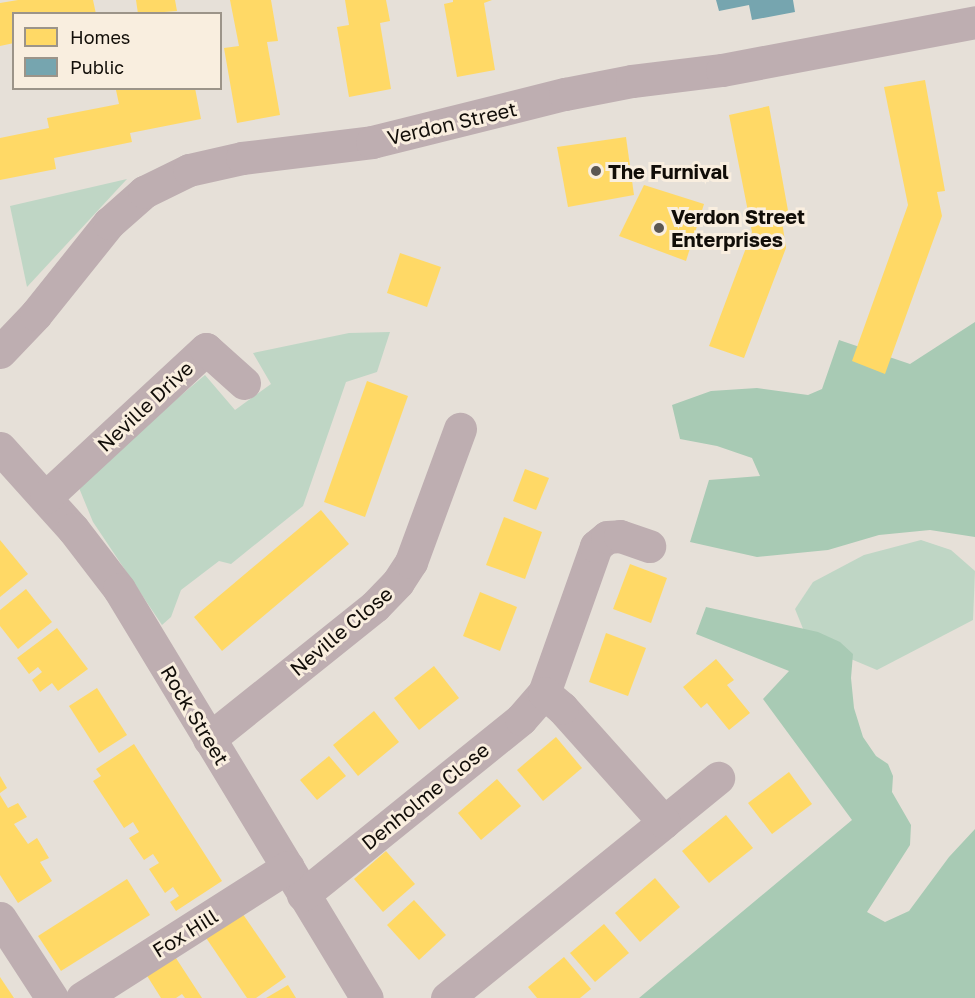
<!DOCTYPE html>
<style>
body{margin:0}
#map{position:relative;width:975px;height:998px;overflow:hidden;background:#e6e0d8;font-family:"Golos Text",sans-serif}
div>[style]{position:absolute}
.green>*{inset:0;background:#bfd6c5}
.forest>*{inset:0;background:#a8cab4}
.homes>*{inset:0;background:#ffd966}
.public>*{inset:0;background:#76a5af}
.street>*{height:33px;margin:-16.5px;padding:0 16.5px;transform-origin:16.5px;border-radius:16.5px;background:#beaeb1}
.dots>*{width:16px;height:16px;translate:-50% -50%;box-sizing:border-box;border:3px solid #f9eedf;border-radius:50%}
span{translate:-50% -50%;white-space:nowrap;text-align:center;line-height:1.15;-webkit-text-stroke:6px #f9eedf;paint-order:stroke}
.street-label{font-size:20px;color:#110d08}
.poi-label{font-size:20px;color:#110d08;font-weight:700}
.left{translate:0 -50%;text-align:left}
.legend{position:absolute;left:12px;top:12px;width:210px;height:78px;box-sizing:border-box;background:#f9eedf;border:2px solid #9c9489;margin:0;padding:8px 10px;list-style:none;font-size:18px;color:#110d08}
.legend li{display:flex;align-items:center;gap:12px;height:30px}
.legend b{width:30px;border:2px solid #9c9489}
</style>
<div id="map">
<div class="green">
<div style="clip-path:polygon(127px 179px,27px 287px,10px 206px)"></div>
<div style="clip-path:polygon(390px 332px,377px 372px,346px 382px,303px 506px,231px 564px,219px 561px,181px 590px,171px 617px,162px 625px,93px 522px,77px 483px,205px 375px,235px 410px,271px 384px,253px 353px,349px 333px)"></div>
<div style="clip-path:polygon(921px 540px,951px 550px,975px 571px,973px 620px,877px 670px,808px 641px,795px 609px,813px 582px,864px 555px)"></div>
</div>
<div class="forest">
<div style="clip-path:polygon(975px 322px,975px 537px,930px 530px,879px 535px,828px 550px,757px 557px,690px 542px,709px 480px,760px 476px,752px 458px,717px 446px,680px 439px,672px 405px,711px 391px,757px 388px,808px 395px,822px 389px,839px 340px,910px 364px)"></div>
<div style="clip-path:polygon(706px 607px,818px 632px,840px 642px,853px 654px,851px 678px,854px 708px,863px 737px,876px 756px,888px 764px,893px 776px,892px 792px,911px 825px,910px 845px,867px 912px,885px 922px,909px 911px,949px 857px,975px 829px,975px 998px,639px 998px,852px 820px,763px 699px,789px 671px,696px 634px)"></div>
</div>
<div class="homes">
<div style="clip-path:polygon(18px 0,93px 0,96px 14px,14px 14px,14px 43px,0 46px,0 3px)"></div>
<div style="clip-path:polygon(136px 0,175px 0,177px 11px,138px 14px)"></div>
<div style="clip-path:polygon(230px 0,271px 0,278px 41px,267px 42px,280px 115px,237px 123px,224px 48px,239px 46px)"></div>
<div style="clip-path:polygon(345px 0,386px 0,390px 21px,380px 23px,391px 89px,349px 97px,337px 27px,349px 25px)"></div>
<div style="clip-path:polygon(453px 0,492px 0,484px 3px,495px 70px,457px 77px,444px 4px,453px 2px)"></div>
<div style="clip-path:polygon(925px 80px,945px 191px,937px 192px,942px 216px,885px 374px,852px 361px,908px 205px,884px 87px)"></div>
<div style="clip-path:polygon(122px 88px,195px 88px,201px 119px,130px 133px,132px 142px,54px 158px,56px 169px,0 180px,0 138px,49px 128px,47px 118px,119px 104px,116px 90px)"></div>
<div style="clip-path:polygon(769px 106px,789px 216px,782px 221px,786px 248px,744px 358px,709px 346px,752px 232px,729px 115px)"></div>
<div style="clip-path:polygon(626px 137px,634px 195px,568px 207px,557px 147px)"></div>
<div style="clip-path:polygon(644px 185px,704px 204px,686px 261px,619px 236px)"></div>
<div style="clip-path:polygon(400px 253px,441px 267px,427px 307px,387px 293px)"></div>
<div style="clip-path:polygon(367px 381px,408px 396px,365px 517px,324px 502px)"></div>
<div style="clip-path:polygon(525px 469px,549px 478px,536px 510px,513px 501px)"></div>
<div style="clip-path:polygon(321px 510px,349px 544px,222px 651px,194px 617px)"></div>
<div style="clip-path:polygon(504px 517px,542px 532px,525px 579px,486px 565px)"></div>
<div style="clip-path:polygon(0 540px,28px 574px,0 597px)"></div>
<div style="clip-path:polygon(630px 564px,667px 578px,651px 623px,613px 609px)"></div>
<div style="clip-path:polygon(26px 589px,52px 622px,18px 649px,0 626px,0 610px)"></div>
<div style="clip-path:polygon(480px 592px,517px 607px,500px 651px,463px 636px)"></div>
<div style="clip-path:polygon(57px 628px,88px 669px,58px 691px,52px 683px,40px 692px,32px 680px,42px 672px,38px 667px,29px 674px,17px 658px)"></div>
<div style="clip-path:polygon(606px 633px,646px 648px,628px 696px,589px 682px)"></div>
<div style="clip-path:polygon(716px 659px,734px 680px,727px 685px,750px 713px,729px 730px,707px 703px,701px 708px,683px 687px)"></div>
<div style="clip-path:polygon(434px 666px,459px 698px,419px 730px,394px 698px)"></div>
<div style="clip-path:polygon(97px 688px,127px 735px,99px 753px,69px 706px)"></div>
<div style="clip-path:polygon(374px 711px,399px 742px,358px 776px,333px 745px)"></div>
<div style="clip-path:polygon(556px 737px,582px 768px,543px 801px,517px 770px)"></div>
<div style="clip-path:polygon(134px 744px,222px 881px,176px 911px,170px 902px,179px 896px,173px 887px,165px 893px,149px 869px,159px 863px,153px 854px,144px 860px,129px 838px,139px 832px,133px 822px,124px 828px,93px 781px,101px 776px,96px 769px)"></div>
<div style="clip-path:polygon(329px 756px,346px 776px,317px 800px,300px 780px)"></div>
<div style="clip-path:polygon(789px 772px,812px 804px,772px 834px,748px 803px)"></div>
<div style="clip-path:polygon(0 776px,7px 788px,0 793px)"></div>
<div style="clip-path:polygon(497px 779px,521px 806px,481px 840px,458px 813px)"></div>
<div style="clip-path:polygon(0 795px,8px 808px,18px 803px,27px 817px,14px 824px,28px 844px,37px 838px,49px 858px,40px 862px,52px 881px,18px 903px,0 875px)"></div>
<div style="clip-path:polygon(726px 815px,753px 848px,709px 883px,682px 851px)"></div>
<div style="clip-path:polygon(386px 851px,415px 884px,383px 912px,354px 879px)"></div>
<div style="clip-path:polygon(655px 878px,680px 907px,640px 942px,615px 913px)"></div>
<div style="clip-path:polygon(127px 879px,150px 915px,61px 971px,38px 936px)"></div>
<div style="clip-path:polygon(414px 900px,446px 935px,419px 960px,387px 925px)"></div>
<div style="clip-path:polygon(236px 904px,286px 977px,256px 998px,247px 998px,200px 929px)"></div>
<div style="clip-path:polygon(604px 924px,629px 953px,595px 982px,570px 953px)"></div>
<div style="clip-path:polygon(172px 952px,202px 998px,185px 998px,182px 994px,176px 998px,161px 998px,144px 971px)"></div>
<div style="clip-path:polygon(564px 957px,591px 989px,580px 998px,537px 998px,528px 987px)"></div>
<div style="clip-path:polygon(0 977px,14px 998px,0 998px)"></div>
<div style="clip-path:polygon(288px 985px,296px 998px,266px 998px)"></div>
</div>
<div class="public">
<div style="clip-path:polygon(716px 0,793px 0,795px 12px,752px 20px,749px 5px,719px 11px)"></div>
</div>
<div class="street">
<div style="left:0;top:352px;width:52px;rotate:-46.5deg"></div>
<div style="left:36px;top:314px;width:117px;rotate:-51.3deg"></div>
<div style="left:109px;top:223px;width:47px;rotate:-41.5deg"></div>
<div style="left:144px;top:192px;width:50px;rotate:-26.1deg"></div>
<div style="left:189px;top:170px;width:54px;rotate:-12.8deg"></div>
<div style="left:242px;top:158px;width:131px;rotate:-7deg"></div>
<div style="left:372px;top:142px;width:199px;rotate:-14deg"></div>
<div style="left:565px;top:94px;width:68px;rotate:-11deg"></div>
<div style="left:632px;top:81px;width:91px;rotate:-7deg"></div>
<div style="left:722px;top:70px;width:258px;rotate:-10.7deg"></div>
<div style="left:0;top:448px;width:109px;rotate:48deg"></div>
<div style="left:73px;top:529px;width:76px;rotate:52.5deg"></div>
<div style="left:119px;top:589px;width:478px;rotate:58.8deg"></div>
<div style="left:46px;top:497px;width:218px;rotate:-42.8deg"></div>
<div style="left:206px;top:349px;width:51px;rotate:41.8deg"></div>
<div style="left:209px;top:739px;width:213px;rotate:-38.7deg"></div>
<div style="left:375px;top:606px;width:33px;rotate:-46deg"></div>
<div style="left:398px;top:582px;width:24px;rotate:-57deg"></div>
<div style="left:411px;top:562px;width:142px;rotate:-69.8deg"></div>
<div style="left:664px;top:822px;width:70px;rotate:-39.2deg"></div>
<div style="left:303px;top:895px;width:280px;rotate:-38.9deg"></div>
<div style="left:521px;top:719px;width:35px;rotate:-49deg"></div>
<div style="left:544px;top:693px;width:156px;rotate:-70.5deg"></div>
<div style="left:596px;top:546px;width:14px;rotate:-39deg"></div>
<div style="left:607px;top:537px;width:13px;rotate:-4deg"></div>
<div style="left:620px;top:536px;width:31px;rotate:19deg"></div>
<div style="left:0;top:918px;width:95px;rotate:57deg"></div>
<div style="left:82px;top:998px;width:244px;rotate:-32.5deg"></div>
<div style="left:447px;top:998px;width:279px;rotate:-39deg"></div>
<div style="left:664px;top:822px;width:153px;rotate:-131.8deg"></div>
<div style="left:562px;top:708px;width:23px;rotate:-140deg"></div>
</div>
<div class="dots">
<div style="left:596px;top:171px;background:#5c5751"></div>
<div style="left:659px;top:228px;background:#5c5751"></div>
</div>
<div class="street-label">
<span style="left:452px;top:123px;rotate:-13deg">Verdon Street</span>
<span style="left:145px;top:406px;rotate:-43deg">Neville Drive</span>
<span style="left:341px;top:631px;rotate:-40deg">Neville Close</span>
<span style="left:195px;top:715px;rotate:59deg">Rock Street</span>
<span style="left:425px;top:796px;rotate:-39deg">Denholme Close</span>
<span style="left:185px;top:933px;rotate:-32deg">Fox Hill</span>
</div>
<div class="poi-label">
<span class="left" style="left:608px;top:171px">The Furnival</span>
<span class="left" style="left:671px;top:228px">Verdon Street<br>Enterprises</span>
</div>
<ul class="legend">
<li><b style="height:16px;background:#ffd966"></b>Homes</li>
<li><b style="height:16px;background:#76a5af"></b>Public</li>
</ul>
</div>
